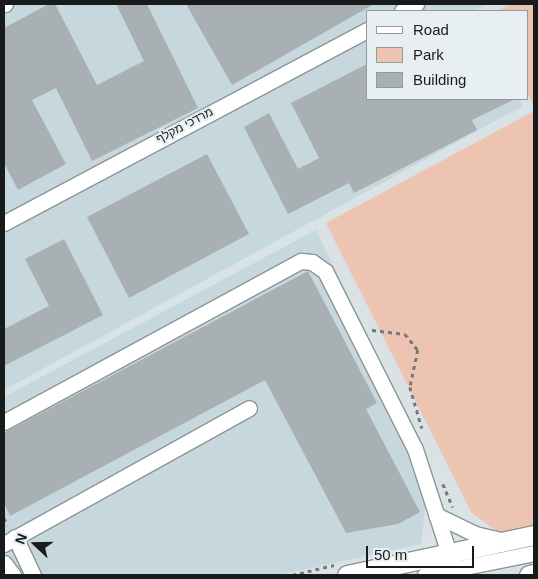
<!DOCTYPE html>
<meta charset="utf-8">
<style>
body{margin:0}
#map{position:relative;width:538px;height:579px;overflow:hidden;background:#d9e2e5;font-family:Helvetica,"Noto Sans Hebrew",sans-serif}
div>[style]{position:absolute}
.built>*{inset:0;background:#c6d8de}
.green>*{inset:0;background:#edc4b2}
.building>*{inset:0;background:#a8b0b3}
.path>*{height:2.5px;margin-top:-1.25px;transform-origin:0;background:repeating-linear-gradient(90deg,#747a7c 0 4px,transparent 0 8px)}
.roads{filter:drop-shadow(1px 0 #8c9497) drop-shadow(-1px 0 #8c9497) drop-shadow(0 1px #8c9497) drop-shadow(0 -1px #8c9497)}
.minor>*{height:15px;margin:-7.5px;padding:0 7.5px;transform-origin:7.5px;border-radius:7.5px;background:#fff}
.major>*{height:19px;margin:-9.5px;padding:0 9.5px;transform-origin:9.5px;border-radius:9.5px;background:#fff}
span{translate:-50% -50%;white-space:nowrap;text-align:center;line-height:1.15;-webkit-text-stroke:4.5px #e7eff2;paint-order:stroke}
.street-label{font-size:12px;color:#181b1c}
.frame{position:absolute;inset:0;border:5px solid #181b1c;pointer-events:none}
.legend{position:absolute;left:366px;top:10px;width:162px;height:90px;box-sizing:border-box;background:#e7eff2;border:1px solid #949a9c;margin:0;padding:6px 9px;list-style:none;font-size:15px;color:#181b1c}
.legend li{display:flex;align-items:center;gap:10px;height:25px}
.legend b{width:25px;border:1px solid #949a9c}
.north{position:absolute;left:10px;top:519px;width:50px;height:50px;-webkit-text-stroke:4px #e7eff2;paint-order:stroke;rotate:291deg;font-size:14px;font-weight:700;line-height:20px;text-align:center;color:#181b1c}
.north::after{content:'';display:block;margin:auto;width:18px;height:22px;background:#181b1c;clip-path:polygon(50% 0,100% 100%,50% 72%,0 100%)}
.scale{position:absolute;left:366px;top:546px;width:108px;height:22px;box-sizing:border-box;border:2px solid #181b1c;border-top:0;padding-left:6px;font-size:15px;line-height:18px;white-space:nowrap;color:#181b1c;-webkit-text-stroke:4px #e7eff2;paint-order:stroke}
</style>
<div id="map">
<div class="built">
<div style="clip-path:polygon(4px 4px,487px 4px,475px 11px,367px 11px,367px 99px,520px 99px,523px 106px,4px 390px)"></div>
<div style="clip-path:polygon(316px 230px,365px 331px,388px 406px,428px 485px,421px 544px,278px 575px,4px 575px,4px 397px)"></div>
</div>
<div class="green">
<div style="clip-path:polygon(509px 4px,534px 4px,534px 107px,527px 93px,527px 11px,497px 11px)"></div>
<div style="clip-path:polygon(534px 111px,534px 531px,501px 534px,471px 512px,326px 223px)"></div>
</div>
<div class="building">
<div style="clip-path:polygon(49px 4px,55px 4px,97px 85px,144px 61px,116px 4px,147px 4px,198px 108px,92px 161px,56px 88px,32px 100px,66px 164px,18px 190px,4px 163px,4px 28px)"></div>
<div style="clip-path:polygon(186px 4px,374px 4px,232px 85px)"></div>
<div style="clip-path:polygon(367px 64px,367px 99px,515px 99px,472px 120px,477px 130px,354px 193px,349px 183px,288px 214px,244px 127px,269px 113px,298px 169px,319px 158px,291px 103px)"></div>
<div style="clip-path:polygon(207px 154px,249px 234px,129px 298px,87px 217px)"></div>
<div style="clip-path:polygon(64px 239px,103px 315px,4px 366px,4px 329px,49px 306px,25px 259px)"></div>
<div style="clip-path:polygon(308px 271px,377px 403px,366px 409px,420px 512px,398px 524px,346px 533px,265px 380px,10px 516px,4px 503px,4px 433px)"></div>
</div>
<div class="path">
<div style="left:372px;top:330px;width:33px;rotate:7deg"></div>
<div style="left:405px;top:334px;width:21px;rotate:51deg"></div>
<div style="left:418px;top:350px;width:38px;rotate:102deg"></div>
<div style="left:410px;top:387px;width:43px;rotate:73.7deg"></div>
<div style="left:443px;top:484px;width:25px;rotate:67deg"></div>
<div style="left:4px;top:518px;width:8px;rotate:60deg"></div>
<div style="left:292px;top:575px;width:43px;rotate:-13.4deg"></div>
</div>
<div class="roads">
<div class="minor">
<div style="left:4px;top:4px;width:1px"></div>
<div style="left:402px;top:11px;width:16px;rotate:-27deg"></div>
<div style="left:4px;top:223px;width:411px;rotate:-28deg"></div>
<div style="left:4px;top:422px;width:338px;rotate:-28.5deg"></div>
<div style="left:301px;top:261px;width:11px;rotate:5deg"></div>
<div style="left:312px;top:262px;width:16px;rotate:35deg"></div>
<div style="left:325px;top:271px;width:199px;rotate:63.2deg"></div>
<div style="left:415px;top:449px;width:133px;rotate:72deg"></div>
<div style="left:436px;top:515px;width:43px;rotate:26deg"></div>
<div style="left:475px;top:534px;width:27px;rotate:13deg"></div>
<div style="left:15px;top:537px;width:42px;rotate:64.7deg"></div>
<div style="left:4px;top:544px;width:280px;rotate:-29deg"></div>
<div style="left:4px;top:563px;width:15px;rotate:53deg"></div>
<div style="left:425px;top:575px;width:111px;rotate:-11.4deg"></div>
</div>
<div class="major">
<div style="left:347px;top:575px;width:191px;rotate:-12.1deg"></div>
<div style="left:529px;top:575px;width:5px;rotate:-11deg"></div>
</div>
</div>
<div class="street-label">
<span style="left:185px;top:126px;rotate:-28deg">מרדכי מקלף</span>
</div>
<div class="frame"></div>
<ul class="legend">
<li><b style="height:6px;background:#fff"></b>Road</li>
<li><b style="height:14px;background:#edc4b2"></b>Park</li>
<li><b style="height:14px;background:#a8b0b3"></b>Building</li>
</ul>
<div class="north">N</div>
<div class="scale">50 m</div>
</div>
